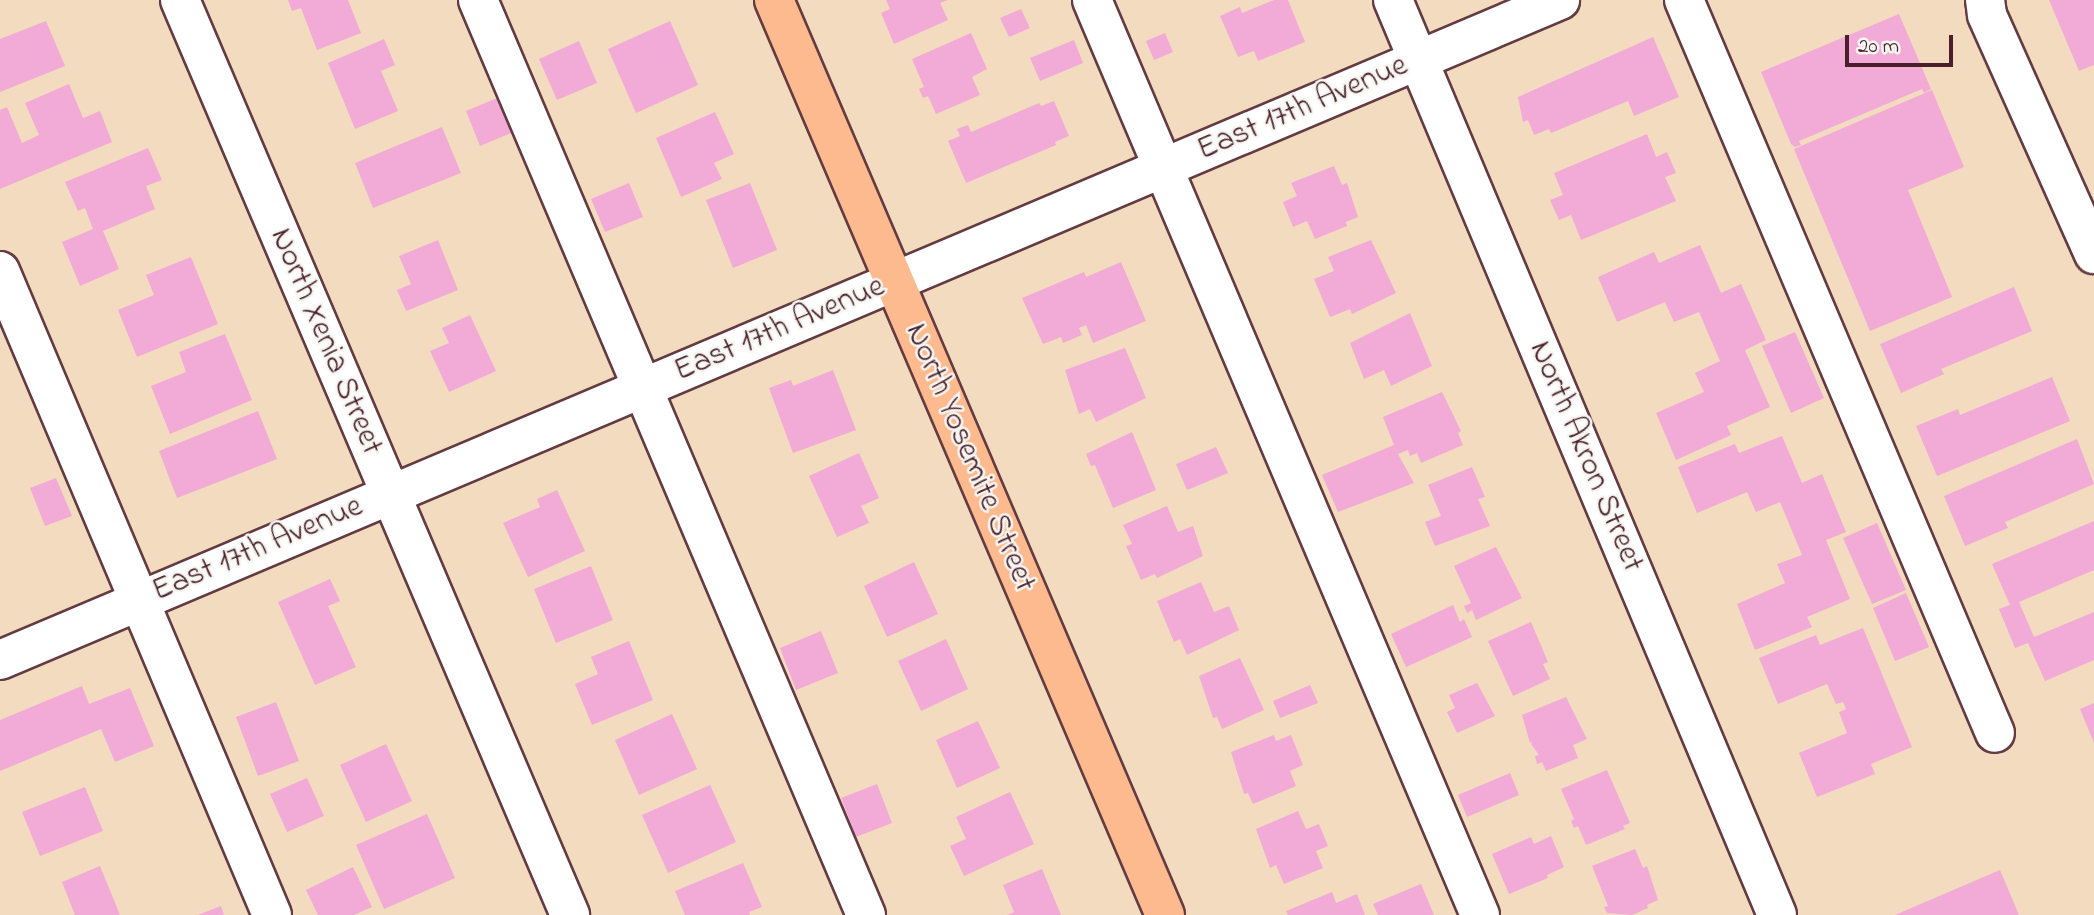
<!DOCTYPE html>
<style>
body{margin:0}
#map{position:relative;width:2094px;height:915px;overflow:hidden;background:#f3dbbf;font-family:"Indie Flower",sans-serif}
div>[style]{position:absolute}
.building>*{inset:0;background:#f2aad7}
.roads{filter:drop-shadow(2px 0 #633b41) drop-shadow(-2px 0 #633b41) drop-shadow(0 2px #633b41) drop-shadow(0 -2px #633b41)}
.minor>*{height:38px;margin:-19px;padding:0 19px;transform-origin:19px;border-radius:19px;background:#fff}
.major>*{height:38px;margin:-19px;padding:0 19px;transform-origin:19px;border-radius:19px;background:#fcba8e}
span{translate:-50% -50%;white-space:nowrap;text-align:center;line-height:1.15;-webkit-text-stroke:5px #f6f6f2;paint-order:stroke}
.street-label{font-size:32px;color:#4a1f2b}
.scale{position:absolute;left:1845px;top:35px;width:108px;height:32px;box-sizing:border-box;border:4px solid #4a1f2b;border-top:0;padding-left:9px;font-size:21px;line-height:24px;white-space:nowrap;color:#4a1f2b;-webkit-text-stroke:5px #f6f6f2;paint-order:stroke}
</style>
<div id="map">
<div class="building">
<div style="clip-path:polygon(288px 0,348px 0,361px 33px,317px 50px,301px 8px,292px 11px)"></div>
<div style="clip-path:polygon(886px 0,948px 0,940px 3px,948px 20px,894px 44px,881px 13px,890px 9px)"></div>
<div style="clip-path:polygon(1274px 0,1288px 0,1305px 42px,1258px 61px,1254px 51px,1238px 57px,1220px 16px,1240px 7px,1242px 13px)"></div>
<div style="clip-path:polygon(2049px 0,2094px 0,2094px 65px,2079px 71px)"></div>
<div style="clip-path:polygon(1021px 9px,1030px 28px,1009px 37px,1000px 18px)"></div>
<div style="clip-path:polygon(1899px 14px,1931px 89px,1924px 93px,1922px 89px,1799px 141px,1801px 145px,1795px 147px,1791px 144px,1761px 72px)"></div>
<div style="clip-path:polygon(46px 21px,65px 66px,0 92px,0 39px)"></div>
<div style="clip-path:polygon(670px 21px,698px 85px,636px 113px,608px 49px)"></div>
<div style="clip-path:polygon(971px 33px,987px 69px,972px 77px,980px 95px,936px 114px,928px 96px,923px 98px,919px 89px,924px 87px,912px 59px)"></div>
<div style="clip-path:polygon(1165px 33px,1173px 52px,1154px 60px,1146px 41px)"></div>
<div style="clip-path:polygon(1653px 37px,1679px 97px,1634px 116px,1628px 101px,1551px 133px,1549px 129px,1534px 135px,1528px 120px,1523px 122px,1518px 97px)"></div>
<div style="clip-path:polygon(384px 39px,395px 65px,381px 71px,398px 111px,355px 129px,328px 63px)"></div>
<div style="clip-path:polygon(1074px 40px,1083px 63px,1040px 81px,1030px 58px)"></div>
<div style="clip-path:polygon(579px 41px,597px 83px,557px 100px,539px 59px)"></div>
<div style="clip-path:polygon(69px 84px,83px 118px,100px 111px,112px 142px,0 189px,0 110px,7px 107px,22px 143px,39px 135px,25px 103px)"></div>
<div style="clip-path:polygon(1932px 90px,1964px 167px,1908px 190px,1952px 297px,1870px 331px,1794px 149px)"></div>
<div style="clip-path:polygon(502px 96px,516px 131px,480px 146px,466px 111px)"></div>
<div style="clip-path:polygon(1054px 101px,1069px 136px,1055px 142px,1056px 145px,966px 183px,948px 141px,960px 136px,957px 129px,968px 125px,971px 132px,1039px 103px,1041px 106px)"></div>
<div style="clip-path:polygon(715px 112px,734px 154px,714px 163px,722px 179px,681px 197px,656px 138px)"></div>
<div style="clip-path:polygon(442px 127px,461px 173px,373px 208px,355px 163px)"></div>
<div style="clip-path:polygon(1647px 134px,1656px 157px,1667px 152px,1676px 173px,1665px 177px,1676px 201px,1581px 240px,1571px 215px,1559px 220px,1550px 200px,1563px 195px,1554px 173px)"></div>
<div style="clip-path:polygon(148px 148px,162px 180px,146px 186px,155px 209px,103px 231px,119px 269px,80px 286px,62px 242px,93px 229px,85px 208px,78px 211px,65px 182px)"></div>
<div style="clip-path:polygon(1334px 166px,1342px 185px,1347px 183px,1358px 217px,1346px 222px,1347px 226px,1315px 239px,1307px 221px,1293px 227px,1283px 202px,1297px 196px,1291px 183px)"></div>
<div style="clip-path:polygon(629px 183px,643px 217px,605px 232px,591px 199px)"></div>
<div style="clip-path:polygon(750px 183px,777px 250px,733px 268px,706px 200px)"></div>
<div style="clip-path:polygon(438px 240px,458px 290px,406px 311px,397px 290px,411px 284px,399px 256px)"></div>
<div style="clip-path:polygon(1371px 240px,1396px 293px,1352px 314px,1350px 309px,1330px 317px,1314px 279px,1334px 271px,1328px 257px)"></div>
<div style="clip-path:polygon(1700px 245px,1721px 293px,1741px 284px,1766px 340px,1745px 350px,1770px 407px,1727px 426px,1731px 435px,1676px 460px,1656px 413px,1704px 392px,1695px 373px,1720px 361px,1699px 312px,1674px 322px,1665px 302px,1617px 322px,1598px 277px,1654px 252px,1659px 263px)"></div>
<div style="clip-path:polygon(191px 257px,218px 324px,137px 357px,118px 310px,154px 295px,146px 275px)"></div>
<div style="clip-path:polygon(1121px 262px,1146px 321px,1093px 343px,1086px 325px,1079px 328px,1082px 335px,1063px 343px,1061px 337px,1043px 344px,1022px 298px,1084px 272px,1086px 277px)"></div>
<div style="clip-path:polygon(2014px 287px,2032px 331px,1941px 369px,1944px 374px,1901px 393px,1880px 344px)"></div>
<div style="clip-path:polygon(1410px 313px,1432px 366px,1391px 386px,1384px 370px,1364px 379px,1350px 343px)"></div>
<div style="clip-path:polygon(470px 315px,496px 371px,449px 392px,430px 351px,449px 343px,442px 328px)"></div>
<div style="clip-path:polygon(1795px 332px,1824px 398px,1791px 413px,1762px 346px)"></div>
<div style="clip-path:polygon(225px 334px,252px 400px,170px 434px,151px 386px,186px 372px,179px 352px)"></div>
<div style="clip-path:polygon(1125px 348px,1146px 398px,1096px 422px,1090px 409px,1079px 414px,1065px 370px)"></div>
<div style="clip-path:polygon(833px 370px,856px 430px,793px 453px,769px 388px,791px 380px,793px 386px)"></div>
<div style="clip-path:polygon(2052px 377px,2070px 421px,1937px 476px,1916px 426px,1958px 409px,1960px 415px)"></div>
<div style="clip-path:polygon(1442px 392px,1461px 431px,1458px 433px,1463px 445px,1421px 463px,1417px 453px,1410px 456px,1408px 450px,1398px 454px,1414px 483px,1338px 512px,1322px 475px,1394px 445px,1383px 417px)"></div>
<div style="clip-path:polygon(258px 411px,277px 459px,177px 498px,159px 451px)"></div>
<div style="clip-path:polygon(1132px 432px,1156px 490px,1113px 508px,1095px 465px,1091px 466px,1086px 454px)"></div>
<div style="clip-path:polygon(1782px 436px,1802px 483px,1822px 474px,1846px 532px,1826px 540px,1850px 599px,1807px 617px,1812px 627px,1755px 650px,1737px 604px,1785px 583px,1777px 564px,1802px 555px,1780px 502px,1756px 512px,1747px 492px,1697px 513px,1678px 467px,1735px 444px,1739px 453px)"></div>
<div style="clip-path:polygon(2077px 439px,2094px 484px,2005px 522px,2008px 528px,1965px 546px,1944px 496px)"></div>
<div style="clip-path:polygon(1216px 447px,1228px 473px,1187px 490px,1176px 464px)"></div>
<div style="clip-path:polygon(859px 453px,879px 498px,861px 506px,869px 523px,837px 537px,809px 476px)"></div>
<div style="clip-path:polygon(1472px 467px,1485px 497px,1478px 499px,1490px 526px,1435px 546px,1425px 522px,1441px 516px,1428px 485px)"></div>
<div style="clip-path:polygon(56px 478px,72px 516px,45px 526px,30px 488px)"></div>
<div style="clip-path:polygon(557px 490px,585px 551px,528px 577px,503px 523px,540px 507px,537px 499px)"></div>
<div style="clip-path:polygon(1167px 506px,1178px 532px,1193px 526px,1203px 556px,1157px 578px,1155px 574px,1141px 580px,1126px 546px,1132px 544px,1123px 525px)"></div>
<div style="clip-path:polygon(2094px 521px,2094px 570px,2019px 602px,2034px 637px,2094px 612px,2094px 660px,2045px 681px,2028px 643px,2015px 648px,1999px 609px,2010px 605px,1992px 564px)"></div>
<div style="clip-path:polygon(1877px 523px,1906px 590px,1872px 604px,1843px 538px)"></div>
<div style="clip-path:polygon(1496px 547px,1522px 598px,1476px 620px,1472px 610px,1467px 613px,1464px 606px,1471px 603px,1454px 566px)"></div>
<div style="clip-path:polygon(914px 562px,938px 614px,887px 637px,864px 586px)"></div>
<div style="clip-path:polygon(591px 566px,613px 620px,556px 643px,534px 589px)"></div>
<div style="clip-path:polygon(330px 579px,340px 601px,328px 606px,356px 667px,315px 685px,278px 602px)"></div>
<div style="clip-path:polygon(1201px 582px,1214px 612px,1229px 606px,1239px 630px,1187px 655px,1180px 639px,1174px 642px,1157px 601px)"></div>
<div style="clip-path:polygon(1906px 593px,1929px 647px,1895px 661px,1873px 608px)"></div>
<div style="clip-path:polygon(1453px 605px,1460px 622px,1464px 619px,1472px 637px,1406px 667px,1391px 634px)"></div>
<div style="clip-path:polygon(1531px 622px,1548px 662px,1543px 664px,1550px 679px,1513px 696px,1488px 641px)"></div>
<div style="clip-path:polygon(1863px 628px,1912px 747px,1871px 764px,1875px 774px,1817px 797px,1799px 753px,1847px 733px,1839px 712px,1846px 709px,1843px 702px,1836px 704px,1827px 684px,1778px 704px,1759px 658px,1816px 635px,1820px 645px)"></div>
<div style="clip-path:polygon(821px 631px,838px 673px,796px 690px,780px 648px)"></div>
<div style="clip-path:polygon(946px 639px,968px 689px,921px 711px,898px 661px)"></div>
<div style="clip-path:polygon(629px 641px,653px 700px,592px 725px,575px 684px,598px 674px,591px 657px)"></div>
<div style="clip-path:polygon(1240px 658px,1264px 710px,1222px 729px,1217px 717px,1213px 718px,1199px 676px)"></div>
<div style="clip-path:polygon(1477px 683px,1495px 716px,1457px 733px,1447px 712px,1455px 708px,1449px 695px)"></div>
<div style="clip-path:polygon(1310px 685px,1318px 703px,1280px 718px,1273px 701px)"></div>
<div style="clip-path:polygon(82px 686px,89px 704px,130px 688px,154px 746px,115px 762px,101px 729px,0 771px,0 720px)"></div>
<div style="clip-path:polygon(1566px 697px,1587px 739px,1573px 745px,1578px 758px,1546px 771px,1542px 762px,1537px 764px,1535px 756px,1539px 755px,1531px 744px,1533px 741px,1530px 743px,1522px 715px)"></div>
<div style="clip-path:polygon(276px 702px,299px 761px,258px 776px,236px 717px)"></div>
<div style="clip-path:polygon(2094px 703px,2094px 743px,2080px 709px)"></div>
<div style="clip-path:polygon(672px 714px,697px 769px,639px 795px,615px 740px)"></div>
<div style="clip-path:polygon(978px 721px,1000px 768px,957px 788px,936px 740px)"></div>
<div style="clip-path:polygon(1274px 735px,1276px 741px,1291px 735px,1303px 765px,1290px 771px,1296px 786px,1253px 804px,1248px 793px,1244px 794px,1231px 752px)"></div>
<div style="clip-path:polygon(386px 744px,412px 801px,366px 822px,340px 765px)"></div>
<div style="clip-path:polygon(1607px 770px,1630px 823px,1623px 826px,1625px 829px,1586px 845px,1578px 826px,1574px 828px,1571px 821px,1574px 819px,1561px 789px)"></div>
<div style="clip-path:polygon(1510px 773px,1519px 795px,1467px 817px,1458px 795px)"></div>
<div style="clip-path:polygon(307px 778px,324px 816px,287px 832px,270px 794px)"></div>
<div style="clip-path:polygon(877px 784px,892px 823px,856px 837px,841px 798px)"></div>
<div style="clip-path:polygon(710px 785px,736px 842px,668px 873px,642px 815px)"></div>
<div style="clip-path:polygon(85px 787px,103px 831px,40px 856px,22px 812px)"></div>
<div style="clip-path:polygon(1010px 792px,1034px 844px,964px 876px,950px 846px,966px 839px,956px 817px)"></div>
<div style="clip-path:polygon(1298px 811px,1306px 829px,1319px 824px,1328px 846px,1316px 851px,1323px 868px,1284px 884px,1276px 865px,1270px 868px,1256px 829px)"></div>
<div style="clip-path:polygon(427px 814px,455px 878px,384px 909px,356px 845px)"></div>
<div style="clip-path:polygon(1551px 836px,1564px 867px,1547px 875px,1548px 878px,1509px 894px,1492px 854px,1531px 837px,1534px 844px)"></div>
<div style="clip-path:polygon(1635px 849px,1643px 868px,1647px 866px,1658px 900px,1647px 905px,1648px 908px,1632px 915px,1607px 913px,1604px 907px,1608px 906px,1592px 866px)"></div>
<div style="clip-path:polygon(743px 863px,762px 907px,749px 912px,750px 915px,685px 915px,675px 891px)"></div>
<div style="clip-path:polygon(100px 866px,120px 915px,75px 915px,62px 882px)"></div>
<div style="clip-path:polygon(353px 867px,372px 907px,354px 915px,318px 915px,306px 890px)"></div>
<div style="clip-path:polygon(1042px 869px,1061px 915px,1007px 915px,1014px 912px,1003px 885px)"></div>
<div style="clip-path:polygon(2000px 870px,2019px 915px,1895px 915px)"></div>
<div style="clip-path:polygon(1421px 884px,1434px 915px,1378px 915px,1373px 904px)"></div>
<div style="clip-path:polygon(1332px 892px,1336px 903px,1357px 894px,1365px 915px,1288px 915px,1286px 911px)"></div>
<div style="clip-path:polygon(221px 906px,224px 915px,198px 915px)"></div>
</div>
<div class="roads">
<div class="minor">
<div style="left:180px;top:0;width:995px;rotate:66.91deg"></div>
<div style="left:478px;top:0;width:994px;rotate:67.02deg"></div>
<div style="left:1092px;top:0;width:994px;rotate:67.02deg"></div>
<div style="left:1393px;top:0;width:992px;rotate:67.23deg"></div>
<div style="left:1684px;top:0;width:796px;rotate:67.01deg"></div>
<div style="left:1985px;top:0;width:15px;rotate:82deg"></div>
<div style="left:1987px;top:15px;width:262px;rotate:65.9deg"></div>
<div style="left:0;top:271px;width:699px;rotate:67.1deg"></div>
<div style="left:0;top:660px;width:1694px;rotate:-22.93deg"></div>
</div>
<div class="major">
<div style="left:774px;top:0;width:995px;rotate:66.86deg"></div>
</div>
</div>
<div class="street-label">
<span style="left:1303px;top:109px;rotate:-23deg">East 17th Avenue</span>
<span style="left:780px;top:330px;rotate:-23deg">East 17th Avenue</span>
<span style="left:325px;top:342px;rotate:67deg">North Xenia Street</span>
<span style="left:1585px;top:457px;rotate:67deg">North Akron Street</span>
<span style="left:969px;top:458px;rotate:67deg">North Yosemite Street</span>
<span style="left:258px;top:550px;rotate:-23deg">East 17th Avenue</span>
</div>
<div class="scale">20 m</div>
</div>
